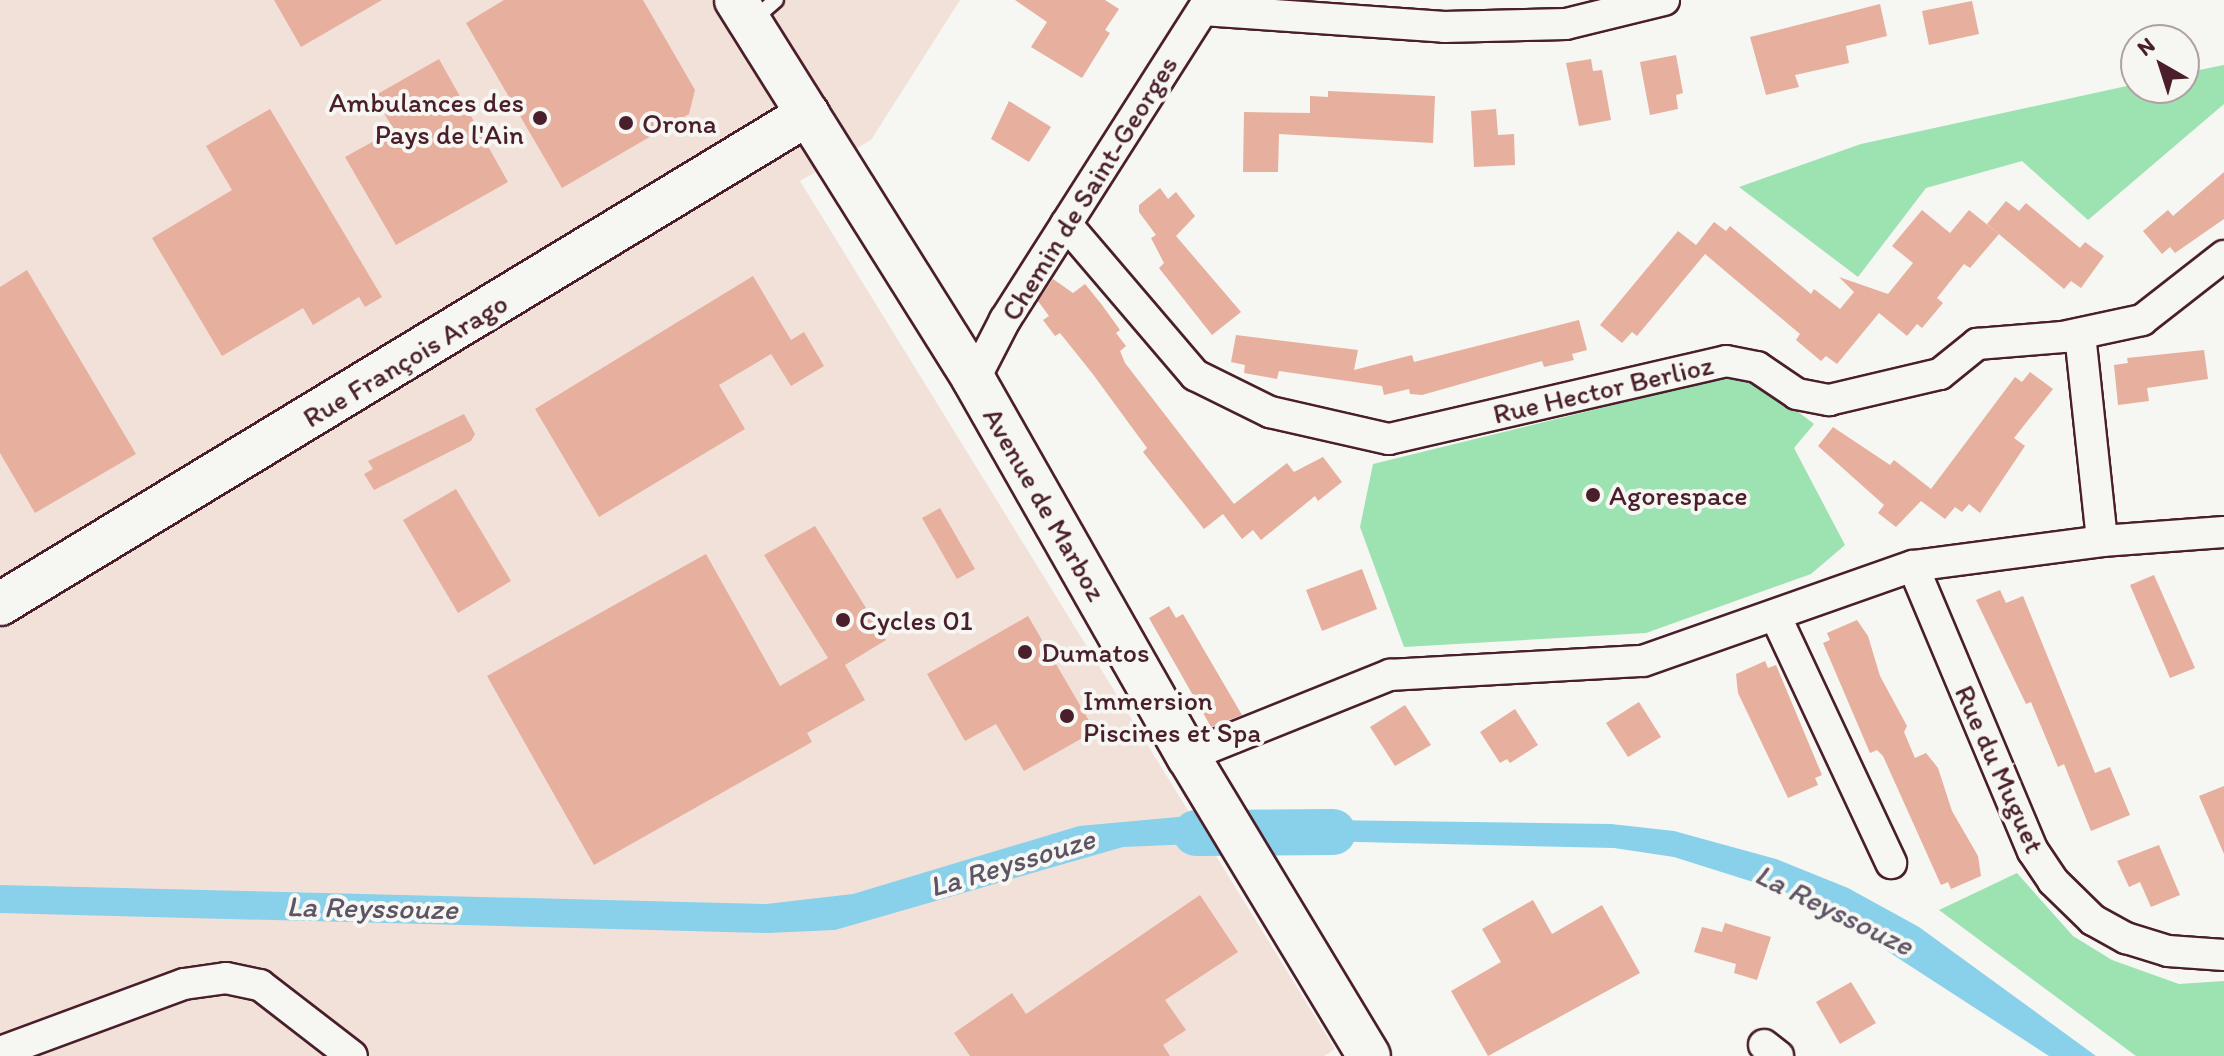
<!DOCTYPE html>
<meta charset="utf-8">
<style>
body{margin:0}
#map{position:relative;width:2224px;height:1056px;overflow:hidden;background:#f6f6f2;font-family:Itim,sans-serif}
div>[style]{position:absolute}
.built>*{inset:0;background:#f2e1d9}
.green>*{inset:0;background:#9ce3b1}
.water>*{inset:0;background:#89d0eb}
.river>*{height:46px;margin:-23px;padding:0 23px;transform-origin:23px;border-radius:23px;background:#89d0eb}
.building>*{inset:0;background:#e7af9e}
.roads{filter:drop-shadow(2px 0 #4a1f2b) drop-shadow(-2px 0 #4a1f2b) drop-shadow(0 2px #4a1f2b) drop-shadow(0 -2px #4a1f2b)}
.lane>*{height:14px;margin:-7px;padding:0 7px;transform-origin:7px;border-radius:7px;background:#f6f6f2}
.street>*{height:30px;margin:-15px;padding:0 15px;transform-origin:15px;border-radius:15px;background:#f6f6f2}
.secondary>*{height:42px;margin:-21px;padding:0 21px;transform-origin:21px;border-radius:21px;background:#f6f6f2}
.dots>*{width:22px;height:22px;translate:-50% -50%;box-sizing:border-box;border:4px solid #f6f6f2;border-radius:50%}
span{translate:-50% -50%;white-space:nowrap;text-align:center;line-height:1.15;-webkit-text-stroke:8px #f6f6f2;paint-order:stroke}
.poi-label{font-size:28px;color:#4a1f2b}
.right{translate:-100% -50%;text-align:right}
.left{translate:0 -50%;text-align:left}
.street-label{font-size:28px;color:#4a1f2b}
.water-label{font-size:30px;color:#5d5465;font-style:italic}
.north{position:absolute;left:2120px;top:24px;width:80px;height:80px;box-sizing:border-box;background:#f6f6f2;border:2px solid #b1a0a2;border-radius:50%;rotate:321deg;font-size:22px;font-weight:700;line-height:32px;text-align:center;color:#4a1f2b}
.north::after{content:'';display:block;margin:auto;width:28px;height:36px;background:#4a1f2b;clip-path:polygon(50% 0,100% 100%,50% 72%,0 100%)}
</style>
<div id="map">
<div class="built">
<div style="clip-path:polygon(0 0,960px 0,871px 140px,800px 181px,1335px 1049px,1324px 1056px,0 1056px)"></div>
</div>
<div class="green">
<div style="clip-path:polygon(2224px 65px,2224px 104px,2088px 220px,2022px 161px,1926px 188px,1858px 277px,1739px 187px,1861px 144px,2136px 84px,2136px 88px,2184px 88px,2184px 73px)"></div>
<div style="clip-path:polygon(1735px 375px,1755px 379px,1814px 424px,1794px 448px,1845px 545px,1811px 574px,1646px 633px,1404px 647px,1360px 527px,1373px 464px)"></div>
<div style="clip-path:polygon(2017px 873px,2073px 936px,2112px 960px,2179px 984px,2224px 981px,2224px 1056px,2136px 1056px,1939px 910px)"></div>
</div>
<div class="water">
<div style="clip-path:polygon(1211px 814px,1218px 843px,1123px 847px,835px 930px,768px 933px,0 913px,0 885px,766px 904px,853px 894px,1079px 826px)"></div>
<div style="clip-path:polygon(1261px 819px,1611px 824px,1674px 831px,1776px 859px,1848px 888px,1919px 927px,2096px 1056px,2049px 1056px,1844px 923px,1785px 892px,1674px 857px,1614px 848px,1275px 840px)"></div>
</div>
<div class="river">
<div style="left:1196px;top:833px;width:137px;rotate:-0.4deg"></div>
</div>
<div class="building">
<div style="clip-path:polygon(274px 0,382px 0,301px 47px)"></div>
<div style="clip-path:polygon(504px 0,643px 0,695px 90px,689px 114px,562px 188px,466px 23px)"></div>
<div style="clip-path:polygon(1015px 0,1105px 0,1119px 9px,1105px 30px,1110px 33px,1082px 78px,1031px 47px,1047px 22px)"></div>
<div style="clip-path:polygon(1972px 1px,1979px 34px,1929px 45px,1922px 11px)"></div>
<div style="clip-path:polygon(1880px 4px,1887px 36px,1846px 46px,1849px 63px,1795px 75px,1799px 87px,1766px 95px,1750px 37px)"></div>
<div style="clip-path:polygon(1676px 55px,1683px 93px,1676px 95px,1678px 109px,1650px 115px,1640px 62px)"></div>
<div style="clip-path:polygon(439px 59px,508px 182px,396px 245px,345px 157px,394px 130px,374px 96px)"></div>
<div style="clip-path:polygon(1591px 59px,1593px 71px,1602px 70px,1611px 120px,1579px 126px,1566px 63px)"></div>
<div style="clip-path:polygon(1328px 91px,1435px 96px,1433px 143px,1279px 134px,1278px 172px,1243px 172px,1244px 112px,1310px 113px,1310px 96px,1328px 97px)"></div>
<div style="clip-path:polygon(1009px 101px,1051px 127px,1029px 162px,991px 139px)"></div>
<div style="clip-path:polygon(270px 109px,382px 297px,365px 307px,359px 297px,313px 325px,303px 308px,222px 356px,152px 238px,232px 190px,206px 146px)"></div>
<div style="clip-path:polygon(1496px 109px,1498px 135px,1514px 134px,1515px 165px,1474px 167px,1471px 111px)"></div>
<div style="clip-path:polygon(2224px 172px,2224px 219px,2175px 253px,2170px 247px,2162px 254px,2143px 231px,2168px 210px,2173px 216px)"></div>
<div style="clip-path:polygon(1160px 188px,1168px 199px,1176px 192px,1195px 216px,1176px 236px,1241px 312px,1212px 335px,1159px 268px,1164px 263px,1151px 238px,1156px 235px,1139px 212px,1139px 205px)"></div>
<div style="clip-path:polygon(2006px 201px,2019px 211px,2026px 203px,2080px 248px,2085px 242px,2104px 256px,2081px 288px,2071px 281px,2064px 289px,1987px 224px)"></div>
<div style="clip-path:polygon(1922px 210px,1950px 233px,1969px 210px,1999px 234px,1970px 268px,1964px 264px,1937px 298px,1943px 303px,1922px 328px,1917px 324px,1907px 336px,1879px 313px,1837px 364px,1826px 356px,1821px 361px,1796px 340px,1800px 334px,1705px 254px,1637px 336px,1632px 332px,1622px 343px,1600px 325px,1678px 231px,1696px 245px,1714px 222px,1726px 231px,1730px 226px,1811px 294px,1814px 289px,1840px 309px,1854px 292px,1839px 277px,1888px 294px,1913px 263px,1892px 246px)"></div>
<div style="clip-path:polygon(27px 270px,136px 454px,35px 513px,0 453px,0 287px)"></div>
<div style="clip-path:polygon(753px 276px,791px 340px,804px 332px,824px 366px,791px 386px,771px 354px,719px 385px,745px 429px,599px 517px,535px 409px)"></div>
<div style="clip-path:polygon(1053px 279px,1073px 293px,1085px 284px,1102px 305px,1120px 330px,1116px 333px,1126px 346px,1120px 351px,1125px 363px,1234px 504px,1287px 463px,1294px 472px,1323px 457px,1342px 482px,1318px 501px,1315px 496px,1261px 540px,1253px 530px,1242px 539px,1223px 514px,1204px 529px,1143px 452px,1147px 448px,1092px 373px,1060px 333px,1055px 336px,1043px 320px,1049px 316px,1038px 301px)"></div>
<div style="clip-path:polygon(1579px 320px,1587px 350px,1572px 354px,1574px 360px,1544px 367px,1542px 361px,1422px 395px,1410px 394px,1409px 389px,1384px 395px,1382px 386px,1279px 371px,1277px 379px,1244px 373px,1245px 365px,1231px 362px,1236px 335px,1358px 350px,1354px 370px,1412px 355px,1414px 362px)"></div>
<div style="clip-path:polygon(2204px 350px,2208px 379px,2147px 388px,2149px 401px,2118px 405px,2114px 365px,2128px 363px,2127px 358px)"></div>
<div style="clip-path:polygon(2030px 372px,2053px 389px,2014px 438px,2025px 446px,1980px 513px,1969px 504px,1962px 512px,1955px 507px,1945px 519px,1921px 501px,1896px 527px,1878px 513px,1884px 505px,1818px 446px,1833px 427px,1890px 465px,1894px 460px,1931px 489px,2015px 377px,2022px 382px)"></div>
<div style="clip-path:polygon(464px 414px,475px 434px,471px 441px,374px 490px,364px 474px,373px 469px,368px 461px)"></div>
<div style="clip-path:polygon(456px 489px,511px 581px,458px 613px,403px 520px)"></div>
<div style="clip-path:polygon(940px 508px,975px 569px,957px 579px,922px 518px)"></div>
<div style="clip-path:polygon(815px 526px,886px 640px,845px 665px,865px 700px,807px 733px,812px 742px,594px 865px,487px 676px,706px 554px,780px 686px,828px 658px,764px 555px)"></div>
<div style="clip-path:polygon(1362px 569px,1377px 609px,1322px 631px,1306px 590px)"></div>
<div style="clip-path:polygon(2154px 575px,2195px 668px,2170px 678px,2130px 585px)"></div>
<div style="clip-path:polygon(2000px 590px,2006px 603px,2023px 596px,2095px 773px,2110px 767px,2130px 815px,2091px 831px,2064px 764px,2058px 767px,2031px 702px,2026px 704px,1976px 600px)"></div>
<div style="clip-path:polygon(1169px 606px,1176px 618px,1183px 614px,1242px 715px,1211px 727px,1149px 618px)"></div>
<div style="clip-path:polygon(1028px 616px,1095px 731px,1024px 771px,996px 724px,965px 741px,927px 674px)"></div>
<div style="clip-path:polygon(1857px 620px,1868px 636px,1880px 676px,1907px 726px,1904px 732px,1915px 758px,1926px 753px,1938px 768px,1952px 811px,1978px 856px,1981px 876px,1951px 889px,1948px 882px,1941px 885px,1883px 756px,1877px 750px,1870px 753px,1823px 643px,1830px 640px,1827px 633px)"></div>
<div style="clip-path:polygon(1765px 661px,1768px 668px,1776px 665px,1822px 775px,1815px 778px,1818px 785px,1788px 798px,1738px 693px,1736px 674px)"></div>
<div style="clip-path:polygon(1639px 702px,1661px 737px,1628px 757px,1606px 723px)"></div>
<div style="clip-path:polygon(1405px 705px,1431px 745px,1395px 766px,1370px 727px)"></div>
<div style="clip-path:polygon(1515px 709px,1538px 745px,1510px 763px,1507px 759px,1500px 763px,1480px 732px)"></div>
<div style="clip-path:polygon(2224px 786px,2224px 854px,2199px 796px)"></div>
<div style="clip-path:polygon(2159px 845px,2180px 895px,2151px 907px,2140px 882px,2129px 887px,2117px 861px)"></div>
<div style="clip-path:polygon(1200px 895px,1238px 952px,1165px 1000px,1186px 1030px,1163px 1045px,1170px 1056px,970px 1056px,954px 1033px,1012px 993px,1026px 1014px)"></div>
<div style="clip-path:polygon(1533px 900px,1552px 934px,1602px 905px,1640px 973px,1488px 1056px,1451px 991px,1501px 962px,1482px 929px)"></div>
<div style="clip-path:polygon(1725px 923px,1771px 937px,1757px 980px,1734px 973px,1736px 964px,1694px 952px,1702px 927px,1722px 932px)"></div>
<div style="clip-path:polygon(1851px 982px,1876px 1023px,1840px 1044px,1816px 1002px)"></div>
</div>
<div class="roads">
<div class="lane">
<div style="left:754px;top:19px;width:29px;rotate:-41deg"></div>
</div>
<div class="street">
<div style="left:1203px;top:10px;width:242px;rotate:4deg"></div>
<div style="left:1444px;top:27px;width:122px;rotate:-1.4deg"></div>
<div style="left:1566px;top:24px;width:101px;rotate:-13.8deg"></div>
<div style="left:1066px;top:224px;width:199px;rotate:49.5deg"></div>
<div style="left:1195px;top:375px;width:84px;rotate:26.3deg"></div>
<div style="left:1270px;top:412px;width:122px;rotate:12.8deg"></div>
<div style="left:1389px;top:439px;width:346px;rotate:-13deg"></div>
<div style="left:1726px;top:361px;width:32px;rotate:11deg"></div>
<div style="left:1757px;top:367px;width:48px;rotate:34deg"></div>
<div style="left:1797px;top:394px;width:33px;rotate:11deg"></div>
<div style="left:1829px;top:400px;width:114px;rotate:-13.2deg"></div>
<div style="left:1940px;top:374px;width:48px;rotate:-39deg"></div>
<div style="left:1977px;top:344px;width:86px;rotate:-4.7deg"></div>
<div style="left:2063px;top:337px;width:81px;rotate:-12.1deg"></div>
<div style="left:2142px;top:320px;width:104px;rotate:-38deg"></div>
<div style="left:2080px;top:334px;width:208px;rotate:83.9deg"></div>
<div style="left:974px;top:380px;width:68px;rotate:-62.7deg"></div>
<div style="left:1005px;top:320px;width:379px;rotate:-57.5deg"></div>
<div style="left:1913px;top:566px;width:309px;rotate:67.2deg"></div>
<div style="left:2033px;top:851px;width:36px;rotate:56deg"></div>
<div style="left:2053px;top:881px;width:56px;rotate:44.3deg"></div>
<div style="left:2093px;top:920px;width:38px;rotate:29deg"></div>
<div style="left:2126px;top:938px;width:44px;rotate:17.2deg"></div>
<div style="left:2168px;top:951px;width:56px;rotate:4.1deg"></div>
<div style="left:1775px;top:615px;width:274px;rotate:64.9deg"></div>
<div style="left:1188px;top:756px;width:218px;rotate:-21.9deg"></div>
<div style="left:1390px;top:675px;width:253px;rotate:-3.2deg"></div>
<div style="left:1643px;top:661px;width:286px;rotate:-19.4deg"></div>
<div style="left:1913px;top:566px;width:191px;rotate:-7.5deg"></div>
<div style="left:2102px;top:541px;width:122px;rotate:-4.2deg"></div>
<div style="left:1764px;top:1045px;width:18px;rotate:38deg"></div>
<div style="left:0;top:1052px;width:196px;rotate:-20.3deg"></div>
<div style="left:184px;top:984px;width:42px;rotate:-8.1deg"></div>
<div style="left:226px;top:978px;width:35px;rotate:12deg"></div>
<div style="left:260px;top:985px;width:116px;rotate:37.7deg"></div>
</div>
<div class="secondary">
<div style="left:736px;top:0;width:448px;rotate:57.9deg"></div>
<div style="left:974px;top:380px;width:433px;rotate:60.4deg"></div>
<div style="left:1188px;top:756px;width:350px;rotate:58.9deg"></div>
<div style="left:0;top:604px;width:945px;rotate:-31.23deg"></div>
</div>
</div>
<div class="dots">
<div style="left:540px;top:118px;background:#4a1f2b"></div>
<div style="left:626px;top:123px;background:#4a1f2b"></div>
<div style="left:1593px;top:495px;background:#4a1f2b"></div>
<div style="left:843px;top:620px;background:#4a1f2b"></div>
<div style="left:1025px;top:652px;background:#4a1f2b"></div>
<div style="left:1067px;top:716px;background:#4a1f2b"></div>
</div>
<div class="poi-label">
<span class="right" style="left:524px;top:118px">Ambulances des<br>Pays de l'Ain</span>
<span class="left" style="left:642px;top:123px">Orona</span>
<span class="left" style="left:1609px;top:495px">Agorespace</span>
<span class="left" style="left:859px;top:620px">Cycles 01</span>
<span class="left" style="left:1041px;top:652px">Dumatos</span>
<span class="left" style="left:1083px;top:716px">Immersion<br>Piscines et Spa</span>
</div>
<div class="street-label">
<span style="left:1089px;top:188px;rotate:-58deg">Chemin de Saint-Georges</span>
<span style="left:405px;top:360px;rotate:-31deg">Rue François Arago</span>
<span style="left:1603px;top:389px;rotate:-13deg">Rue Hector Berlioz</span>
<span style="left:1045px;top:504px;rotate:60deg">Avenue de Marboz</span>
<span style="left:2000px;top:769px;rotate:66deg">Rue du Muguet</span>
</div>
<div class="water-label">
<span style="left:1012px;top:863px;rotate:-17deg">La Reyssouze</span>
<span style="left:372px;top:908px;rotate:1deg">La Reyssouze</span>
<span style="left:1834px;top:910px;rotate:26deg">La Reyssouze</span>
</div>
<div class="north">N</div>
</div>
